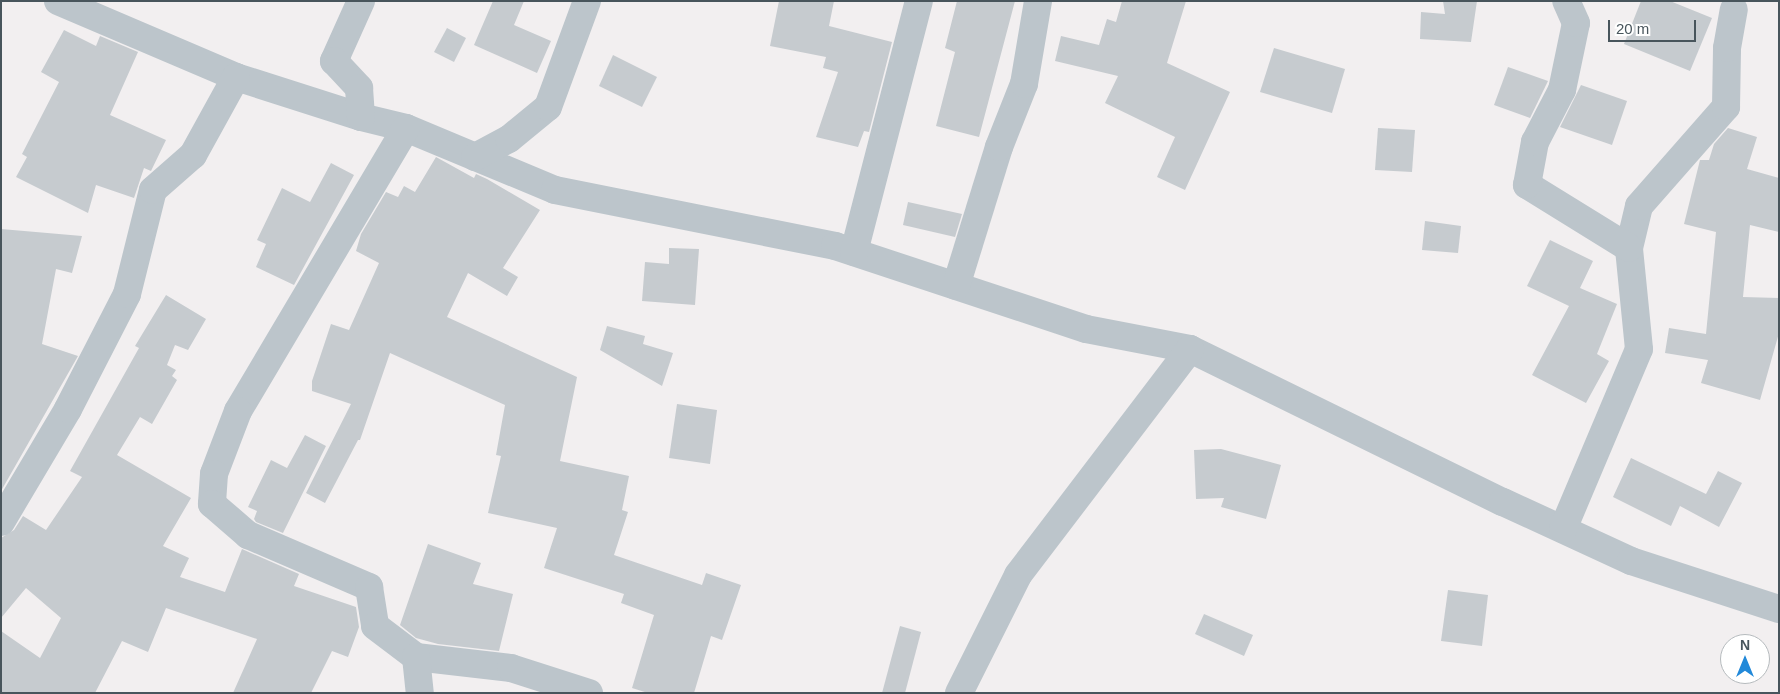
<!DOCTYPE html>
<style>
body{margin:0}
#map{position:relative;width:1780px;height:694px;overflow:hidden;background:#f2eff0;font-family:Helvetica,sans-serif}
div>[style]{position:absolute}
.building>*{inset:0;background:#c6cbcf}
.street>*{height:28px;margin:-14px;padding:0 14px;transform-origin:14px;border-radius:14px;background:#bcc5cb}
span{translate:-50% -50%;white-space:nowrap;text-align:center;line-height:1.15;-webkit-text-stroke:4px #fff;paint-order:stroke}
.frame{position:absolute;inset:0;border:2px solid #48555c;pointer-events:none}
.north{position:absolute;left:1720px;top:634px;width:50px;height:50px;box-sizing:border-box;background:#fff;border:1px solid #b6bbbe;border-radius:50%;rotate:0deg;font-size:14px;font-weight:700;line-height:20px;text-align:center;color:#48555c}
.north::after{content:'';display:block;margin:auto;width:18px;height:22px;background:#2289d9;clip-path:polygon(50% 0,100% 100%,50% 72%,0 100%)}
.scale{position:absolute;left:1608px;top:20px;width:88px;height:22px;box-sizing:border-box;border:2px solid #48555c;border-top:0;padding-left:6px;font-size:15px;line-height:18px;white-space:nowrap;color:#48555c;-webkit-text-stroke:4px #fff;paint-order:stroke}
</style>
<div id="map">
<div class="building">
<div style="clip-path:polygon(493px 1px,524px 1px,514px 25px,551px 41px,537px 73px,474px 45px)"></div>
<div style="clip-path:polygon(779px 1px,834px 1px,829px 26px,892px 42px,869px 132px,864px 131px,858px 147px,816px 137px,838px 72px,823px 68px,826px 57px,770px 46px)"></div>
<div style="clip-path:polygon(957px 1px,1015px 1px,979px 137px,936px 126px,955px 52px,945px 48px)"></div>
<div style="clip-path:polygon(1122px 1px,1186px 1px,1167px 63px,1230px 92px,1185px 190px,1157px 177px,1175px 137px,1105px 103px,1118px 76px,1055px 61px,1061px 36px,1099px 45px,1107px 19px,1116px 22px)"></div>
<div style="clip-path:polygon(1443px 1px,1477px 1px,1471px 42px,1420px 39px,1421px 12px,1445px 14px)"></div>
<div style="clip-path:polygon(1641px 1px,1670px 1px,1712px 18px,1690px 71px,1624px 44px)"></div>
<div style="clip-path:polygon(447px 28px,466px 38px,454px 62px,434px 52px)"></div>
<div style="clip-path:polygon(64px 30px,96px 46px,100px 36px,138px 52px,110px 115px,166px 140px,151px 171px,144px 168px,134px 198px,96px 185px,88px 213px,16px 177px,27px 157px,22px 154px,59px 82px,41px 72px)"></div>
<div style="clip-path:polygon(1274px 48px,1345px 69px,1332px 113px,1260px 92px)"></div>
<div style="clip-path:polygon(613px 55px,657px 77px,642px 107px,599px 86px)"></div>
<div style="clip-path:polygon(1508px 67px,1548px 81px,1530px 118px,1494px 105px)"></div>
<div style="clip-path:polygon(1581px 85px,1627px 101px,1612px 145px,1560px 127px)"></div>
<div style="clip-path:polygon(1378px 128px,1415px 130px,1412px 172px,1375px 170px)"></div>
<div style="clip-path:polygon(1728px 128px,1757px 137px,1747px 169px,1779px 178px,1779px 232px,1750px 225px,1743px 297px,1779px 298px,1779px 333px,1760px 400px,1701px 383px,1708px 360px,1665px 353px,1669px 328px,1706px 334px,1716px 232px,1684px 224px,1700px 160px,1709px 160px,1714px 144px)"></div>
<div style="clip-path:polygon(436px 157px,474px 178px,476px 174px,487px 179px,540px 210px,503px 268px,518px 277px,507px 296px,468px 273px,447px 317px,577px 377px,560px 461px,629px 476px,622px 510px,628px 512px,614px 555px,702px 585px,706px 573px,741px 585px,722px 640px,711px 636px,694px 693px,648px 693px,632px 688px,654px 615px,621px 603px,624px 594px,544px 568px,557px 528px,488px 513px,501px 456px,496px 455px,505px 405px,390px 353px,360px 440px,358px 440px,325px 503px,306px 493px,351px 404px,312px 391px,312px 381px,331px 324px,349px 330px,379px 263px,356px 251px,361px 234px,386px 192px,398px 197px,404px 186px,415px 192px)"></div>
<div style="clip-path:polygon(331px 163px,354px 175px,294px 285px,256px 267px,266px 244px,257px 240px,282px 188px,310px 202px)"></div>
<div style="clip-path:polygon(908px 202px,962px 214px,955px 237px,903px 225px)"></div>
<div style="clip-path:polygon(1425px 221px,1461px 226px,1458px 253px,1422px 250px)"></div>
<div style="clip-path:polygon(1px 229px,82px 236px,72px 273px,56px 269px,42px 344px,78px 356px,1px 491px)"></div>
<div style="clip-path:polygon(1550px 240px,1593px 261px,1580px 288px,1617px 304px,1597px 354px,1609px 361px,1586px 403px,1532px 375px,1569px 306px,1527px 286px)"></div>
<div style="clip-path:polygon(669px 248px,699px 249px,695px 305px,642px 301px,645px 262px,669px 264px)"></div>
<div style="clip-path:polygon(166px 295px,206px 319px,188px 350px,175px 345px,167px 365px,176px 370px,172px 376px,177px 380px,152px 424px,140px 417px,117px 455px,191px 498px,163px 546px,189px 558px,180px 577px,225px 592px,242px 549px,299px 574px,294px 586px,356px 607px,359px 627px,348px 657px,332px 651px,311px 693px,233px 693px,257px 639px,166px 608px,148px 652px,122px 641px,95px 693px,1px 693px,1px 631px,40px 658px,61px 618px,26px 588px,1px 618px,1px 538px,14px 530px,23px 516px,46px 530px,82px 477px,70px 471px,139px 348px,135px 346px)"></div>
<div style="clip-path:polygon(607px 326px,645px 336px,643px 344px,673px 353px,662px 386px,600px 350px)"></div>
<div style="clip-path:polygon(677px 404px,717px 410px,710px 464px,669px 458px)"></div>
<div style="clip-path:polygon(305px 435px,326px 446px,283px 533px,256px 522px,254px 519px,257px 511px,248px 507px,271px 460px,287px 468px)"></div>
<div style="clip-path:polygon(1221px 449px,1281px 465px,1266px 519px,1221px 507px,1224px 498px,1196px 499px,1194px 450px)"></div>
<div style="clip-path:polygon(1631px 458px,1706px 494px,1718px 471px,1742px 483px,1719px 527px,1680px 506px,1671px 526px,1613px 497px)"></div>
<div style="clip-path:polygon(428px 544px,481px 563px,473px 584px,513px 594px,499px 651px,438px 644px,416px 638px,400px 625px)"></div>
<div style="clip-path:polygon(1448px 590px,1488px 595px,1482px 646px,1441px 641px)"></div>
<div style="clip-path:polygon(1204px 614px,1253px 635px,1244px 656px,1195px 634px)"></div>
<div style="clip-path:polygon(900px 626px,921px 632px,905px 693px,882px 693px)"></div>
</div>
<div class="street">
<div style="left:58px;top:1px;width:194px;rotate:23.1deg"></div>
<div style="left:236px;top:77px;width:131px;rotate:17.7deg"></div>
<div style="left:361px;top:117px;width:46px;rotate:13.7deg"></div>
<div style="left:406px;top:128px;width:161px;rotate:22.6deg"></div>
<div style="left:555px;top:190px;width:286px;rotate:11.3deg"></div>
<div style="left:835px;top:246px;width:264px;rotate:18.3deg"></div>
<div style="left:1086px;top:329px;width:106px;rotate:10.9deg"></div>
<div style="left:1190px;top:349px;width:348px;rotate:26.1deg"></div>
<div style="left:1503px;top:502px;width:141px;rotate:24.7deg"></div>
<div style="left:1631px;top:561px;width:156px;rotate:18deg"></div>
<div style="left:361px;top:1px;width:66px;rotate:114.2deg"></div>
<div style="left:334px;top:61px;width:37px;rotate:47deg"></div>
<div style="left:359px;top:88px;width:29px;rotate:86deg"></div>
<div style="left:406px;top:128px;width:329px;rotate:120.7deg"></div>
<div style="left:238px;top:411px;width:67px;rotate:110.9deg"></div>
<div style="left:214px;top:474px;width:30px;rotate:94deg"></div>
<div style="left:212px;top:504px;width:48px;rotate:40.7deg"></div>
<div style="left:248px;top:535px;width:132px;rotate:23.3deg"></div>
<div style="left:369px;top:587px;width:39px;rotate:81deg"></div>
<div style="left:375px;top:626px;width:51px;rotate:37.1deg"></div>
<div style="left:416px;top:657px;width:96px;rotate:6.6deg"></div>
<div style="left:511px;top:668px;width:82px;rotate:17.8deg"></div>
<div style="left:475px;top:157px;width:38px;rotate:-28deg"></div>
<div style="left:509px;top:139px;width:50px;rotate:-39.4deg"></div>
<div style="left:548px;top:107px;width:113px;rotate:-69.8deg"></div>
<div style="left:1629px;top:248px;width:43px;rotate:-76.6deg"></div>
<div style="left:1639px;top:206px;width:132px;rotate:-48.7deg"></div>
<div style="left:1726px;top:107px;width:59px;rotate:-89deg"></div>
<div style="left:1727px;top:48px;width:39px;rotate:-80deg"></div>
<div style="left:854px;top:252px;width:259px;rotate:-75.5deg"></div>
<div style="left:956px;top:286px;width:145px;rotate:-72.8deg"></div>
<div style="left:999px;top:147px;width:68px;rotate:-68.4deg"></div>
<div style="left:1024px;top:84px;width:84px;rotate:-80.4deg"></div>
<div style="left:1px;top:522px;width:131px;rotate:-59.3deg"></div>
<div style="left:68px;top:409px;width:129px;rotate:-62.8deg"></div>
<div style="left:127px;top:294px;width:107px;rotate:-76deg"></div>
<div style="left:153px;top:190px;width:53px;rotate:-41.2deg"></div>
<div style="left:193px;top:155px;width:89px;rotate:-61.1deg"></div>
<div style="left:1563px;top:529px;width:195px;rotate:-67.1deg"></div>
<div style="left:1639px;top:349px;width:101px;rotate:-95.7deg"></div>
<div style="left:1629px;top:248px;width:120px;rotate:-148.3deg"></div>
<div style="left:1527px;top:185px;width:44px;rotate:-79.5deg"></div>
<div style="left:1535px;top:142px;width:59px;rotate:-62.6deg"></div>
<div style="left:1562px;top:90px;width:68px;rotate:-78.2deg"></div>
<div style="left:1576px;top:23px;width:24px;rotate:-114deg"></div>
<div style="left:416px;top:657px;width:36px;rotate:84deg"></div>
<div style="left:959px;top:693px;width:132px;rotate:-63.4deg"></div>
<div style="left:1018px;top:575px;width:284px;rotate:-52.7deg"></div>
</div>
<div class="frame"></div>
<div class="north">N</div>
<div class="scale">20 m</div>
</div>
